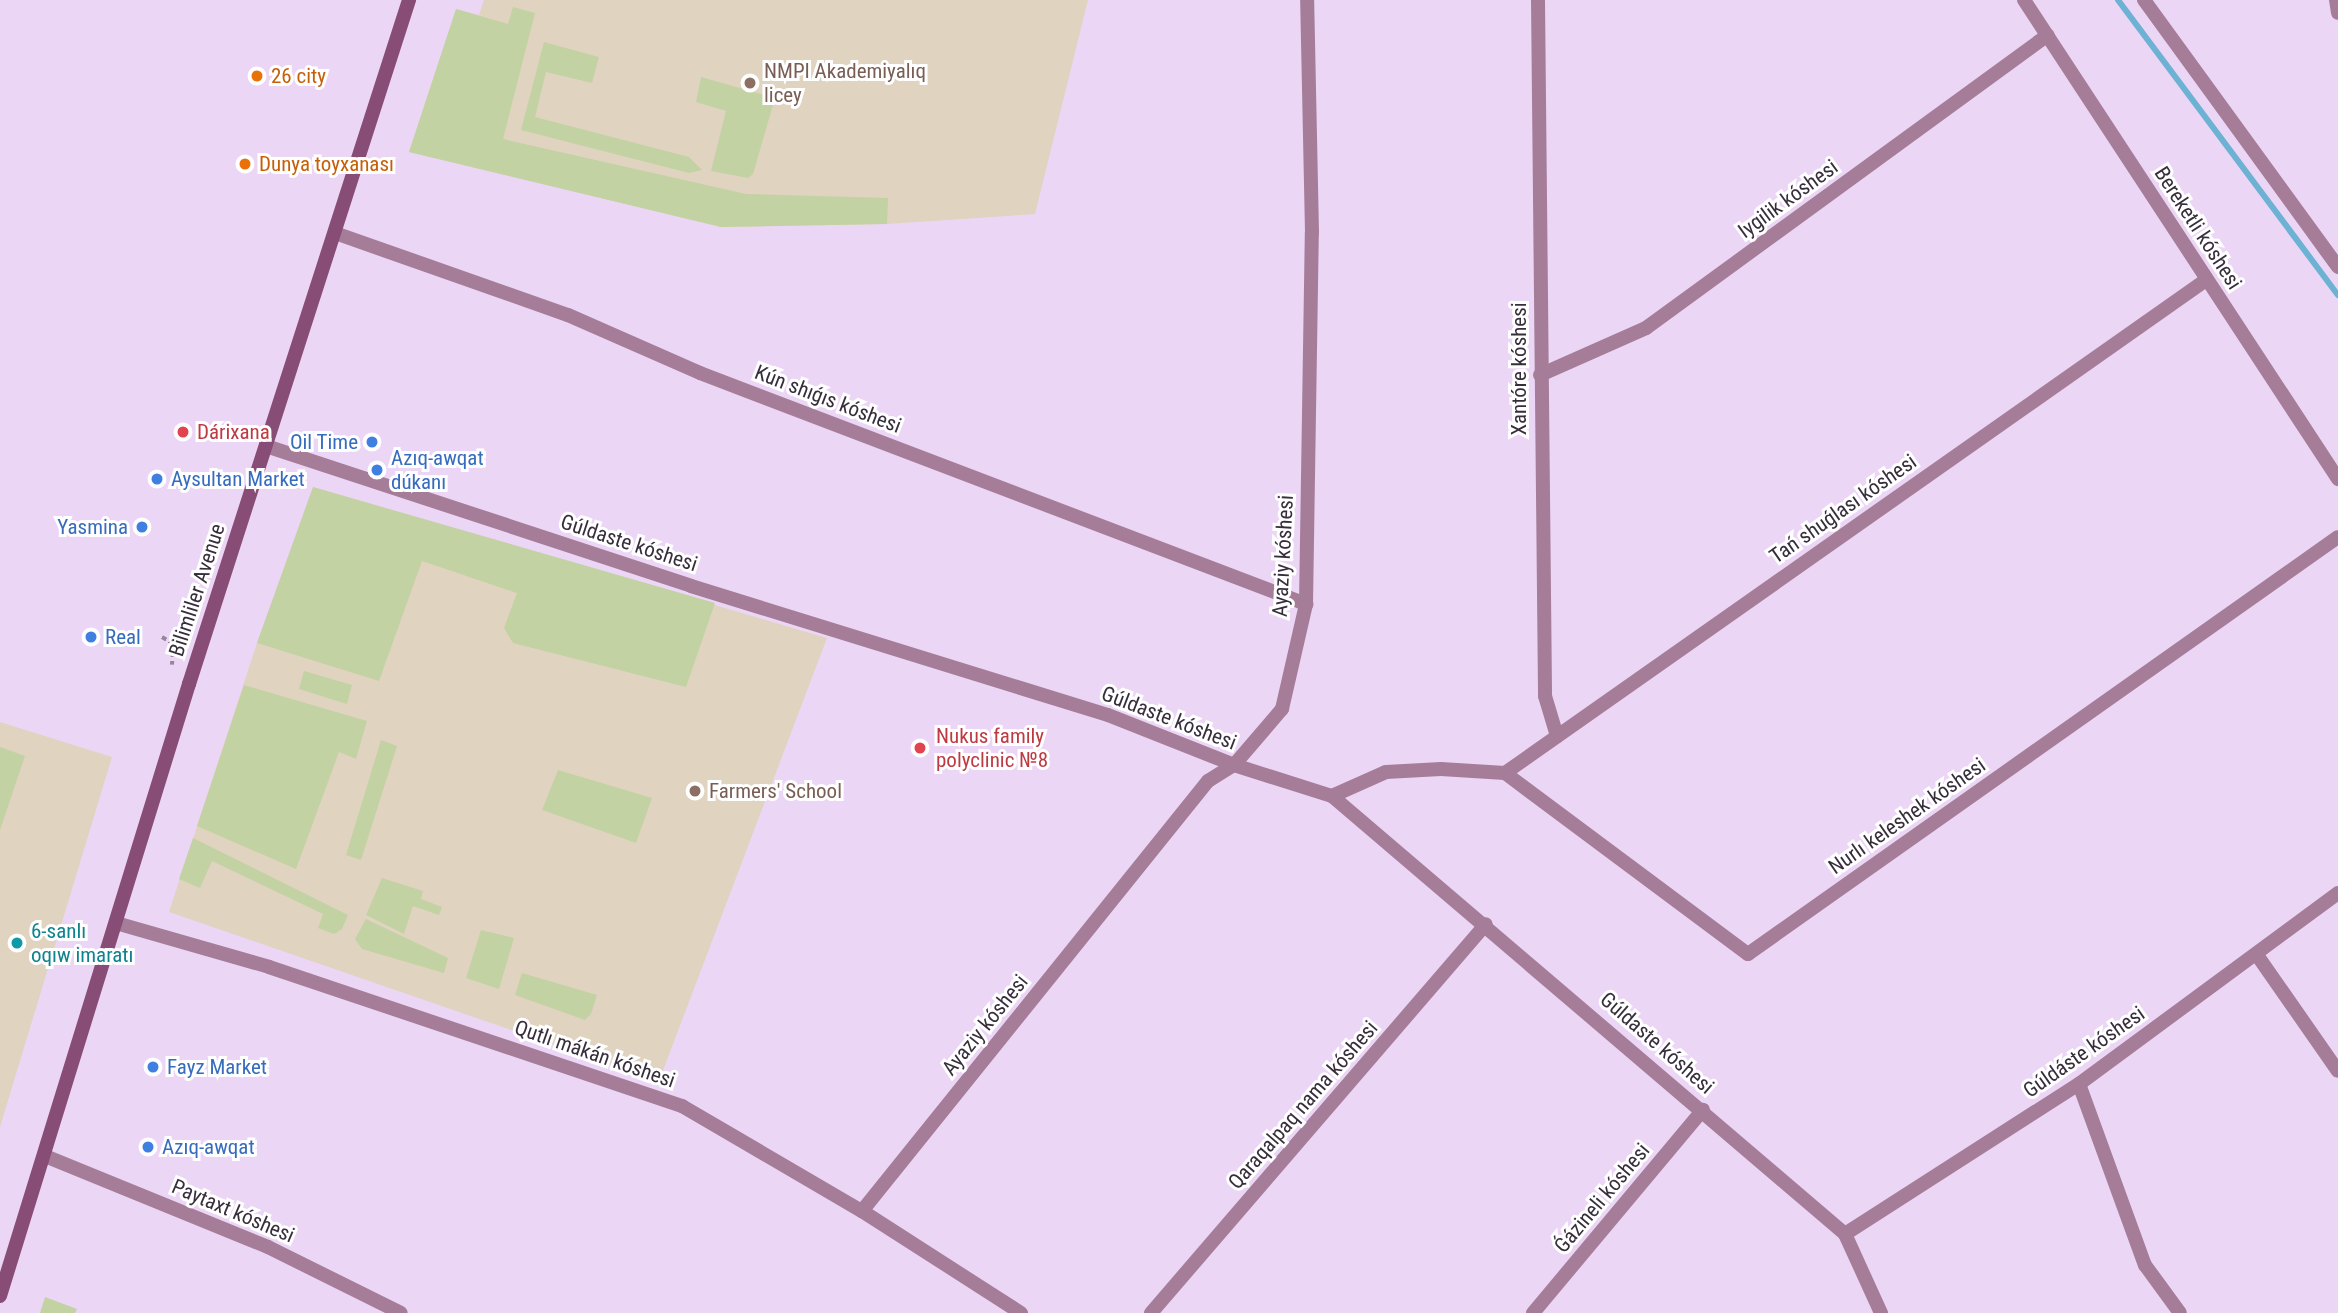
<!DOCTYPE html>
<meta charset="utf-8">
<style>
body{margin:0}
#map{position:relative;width:2338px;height:1313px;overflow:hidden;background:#ecd6f6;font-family:"Roboto Condensed",sans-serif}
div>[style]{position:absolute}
.education>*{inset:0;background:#e0d3c0}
.green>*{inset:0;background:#c3d2a3}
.stream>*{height:6px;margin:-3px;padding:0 3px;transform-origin:3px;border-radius:3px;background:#6db2d2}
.path>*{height:3.5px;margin-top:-1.75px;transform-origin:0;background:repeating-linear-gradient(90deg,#96869d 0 5px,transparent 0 8.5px)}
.minor>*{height:14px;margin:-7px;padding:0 7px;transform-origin:7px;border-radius:7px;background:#a67d99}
.secondary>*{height:14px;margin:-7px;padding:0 7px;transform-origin:7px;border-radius:7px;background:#884d77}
.dots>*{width:19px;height:19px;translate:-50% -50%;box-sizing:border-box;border:4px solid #fff;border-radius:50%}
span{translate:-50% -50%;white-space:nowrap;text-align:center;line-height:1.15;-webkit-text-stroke:6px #fff;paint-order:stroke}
.education-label{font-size:21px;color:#785e54}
.left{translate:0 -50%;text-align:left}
.food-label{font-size:21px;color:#c56008}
.street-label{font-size:21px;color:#372e3b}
.health-label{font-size:21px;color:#be3a42}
.shop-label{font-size:21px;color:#366cbe}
.right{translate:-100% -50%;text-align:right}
.culture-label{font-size:21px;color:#0d838f}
</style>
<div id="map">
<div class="education">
<div style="clip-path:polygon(484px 0,1088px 0,1035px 214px,887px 224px,721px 227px,409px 152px,456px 9px,479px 15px)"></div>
<div style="clip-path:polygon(313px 487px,827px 638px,659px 1081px,169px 912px,257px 643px)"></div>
<div style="clip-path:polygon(0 722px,112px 757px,0 1127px)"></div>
</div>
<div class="green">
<div style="clip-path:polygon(513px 7px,535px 13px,503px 139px,746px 194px,888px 198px,887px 224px,721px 227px,409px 152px,456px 9px,508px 24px)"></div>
<div style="clip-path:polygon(544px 42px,599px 57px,592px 83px,546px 72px,535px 117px,689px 157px,702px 170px,689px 173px,521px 130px)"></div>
<div style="clip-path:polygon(701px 77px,775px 98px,753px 174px,748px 178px,711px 171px,726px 111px,696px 102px)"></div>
<div style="clip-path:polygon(313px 487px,715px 603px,686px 687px,513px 643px,504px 628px,517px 593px,422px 561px,379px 681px,257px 643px)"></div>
<div style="clip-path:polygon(304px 671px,352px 685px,347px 704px,299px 689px)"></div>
<div style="clip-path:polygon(244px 685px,367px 721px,356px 759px,339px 752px,296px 869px,197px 826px)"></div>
<div style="clip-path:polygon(381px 740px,397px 746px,361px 860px,346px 855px)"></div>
<div style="clip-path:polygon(0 747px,25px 756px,0 830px)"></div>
<div style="clip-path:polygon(558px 770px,652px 798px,636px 843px,542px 810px)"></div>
<div style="clip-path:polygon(193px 838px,348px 915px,342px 929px,334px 934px,318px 928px,323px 914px,212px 861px,200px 888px,179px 879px)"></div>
<div style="clip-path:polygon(382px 878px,423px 891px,421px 899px,442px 907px,439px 915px,413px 906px,404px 934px,366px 915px)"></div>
<div style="clip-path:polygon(366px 919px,448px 958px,444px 973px,362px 949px,355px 939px)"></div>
<div style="clip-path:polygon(481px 930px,514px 938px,499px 989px,466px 978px)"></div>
<div style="clip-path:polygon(522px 973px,597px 995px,591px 1014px,585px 1020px,515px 995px)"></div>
<div style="clip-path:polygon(45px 1297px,77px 1309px,75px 1313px,40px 1313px)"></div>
</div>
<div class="stream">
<div style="left:2118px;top:0;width:368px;rotate:53.3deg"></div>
</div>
<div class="path">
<div style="left:162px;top:637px;width:14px;rotate:30deg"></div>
<div style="left:174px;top:644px;width:21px;rotate:95deg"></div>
</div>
<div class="minor">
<div style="left:1538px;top:0;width:696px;rotate:89.42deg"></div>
<div style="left:1545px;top:696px;width:42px;rotate:73.3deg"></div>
<div style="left:2024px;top:0;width:573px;rotate:56.75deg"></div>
<div style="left:2144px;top:0;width:330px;rotate:54deg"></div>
<div style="left:2336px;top:0;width:13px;rotate:81deg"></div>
<div style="left:335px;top:233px;width:247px;rotate:19.4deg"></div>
<div style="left:568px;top:315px;width:144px;rotate:23.7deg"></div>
<div style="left:700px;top:373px;width:649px;rotate:20.87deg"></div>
<div style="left:1540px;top:375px;width:116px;rotate:-23.9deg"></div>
<div style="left:1646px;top:328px;width:497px;rotate:-36.1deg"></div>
<div style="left:266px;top:446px;width:447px;rotate:18.2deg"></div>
<div style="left:691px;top:586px;width:436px;rotate:17.2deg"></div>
<div style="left:1108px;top:715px;width:136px;rotate:21.6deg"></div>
<div style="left:1234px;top:765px;width:103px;rotate:17.6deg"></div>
<div style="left:1332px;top:796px;width:675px;rotate:40.49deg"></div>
<div style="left:1845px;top:1234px;width:87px;rotate:65.5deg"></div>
<div style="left:1505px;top:773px;width:303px;rotate:36.7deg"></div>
<div style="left:1748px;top:954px;width:722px;rotate:-35.25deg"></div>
<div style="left:1505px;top:773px;width:857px;rotate:-35.12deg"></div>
<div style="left:1332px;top:796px;width:59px;rotate:-24deg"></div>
<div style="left:1386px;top:772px;width:55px;rotate:-3.1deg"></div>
<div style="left:1441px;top:769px;width:64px;rotate:3.6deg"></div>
<div style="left:116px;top:923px;width:159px;rotate:16deg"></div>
<div style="left:269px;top:967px;width:436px;rotate:18.6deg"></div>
<div style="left:682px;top:1106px;width:208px;rotate:30.3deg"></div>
<div style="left:862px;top:1211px;width:189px;rotate:32.7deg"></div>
<div style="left:2257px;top:955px;width:141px;rotate:55.1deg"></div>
<div style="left:2079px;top:1084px;width:193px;rotate:70deg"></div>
<div style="left:2145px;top:1265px;width:59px;rotate:53.9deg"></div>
<div style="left:45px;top:1156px;width:241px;rotate:22.2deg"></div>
<div style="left:268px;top:1247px;width:148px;rotate:26.4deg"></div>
<div style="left:862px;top:1211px;width:552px;rotate:-51.18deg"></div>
<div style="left:1208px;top:781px;width:31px;rotate:-32deg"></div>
<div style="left:1234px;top:765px;width:74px;rotate:-49.4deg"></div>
<div style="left:1282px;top:709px;width:108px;rotate:-77.1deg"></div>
<div style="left:1306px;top:604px;width:372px;rotate:-89.1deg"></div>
<div style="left:1312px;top:232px;width:232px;rotate:-91.2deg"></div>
<div style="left:1845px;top:1234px;width:278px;rotate:-32.7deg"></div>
<div style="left:2079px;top:1084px;width:322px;rotate:-36.4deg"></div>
<div style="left:1151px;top:1313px;width:513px;rotate:-49.27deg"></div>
<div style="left:1533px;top:1313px;width:265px;rotate:-50.1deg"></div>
</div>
<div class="secondary">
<div style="left:0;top:1296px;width:641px;rotate:-72.84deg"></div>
<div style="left:189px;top:684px;width:719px;rotate:-72.17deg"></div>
</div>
<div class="dots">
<div style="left:257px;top:76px;background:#e8710a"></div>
<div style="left:750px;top:83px;background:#8d6e63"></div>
<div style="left:245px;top:164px;background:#e8710a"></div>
<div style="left:183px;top:432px;background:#e0444e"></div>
<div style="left:372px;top:442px;background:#3f7fe0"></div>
<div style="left:377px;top:470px;background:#3f7fe0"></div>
<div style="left:157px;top:479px;background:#3f7fe0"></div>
<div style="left:142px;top:527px;background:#3f7fe0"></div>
<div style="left:91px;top:637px;background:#3f7fe0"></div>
<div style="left:920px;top:748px;background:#e0444e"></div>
<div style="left:695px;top:791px;background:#8d6e63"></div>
<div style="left:17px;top:943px;background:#0f9aa8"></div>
<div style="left:153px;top:1067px;background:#3f7fe0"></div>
<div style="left:148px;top:1147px;background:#3f7fe0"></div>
</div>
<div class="education-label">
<span class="left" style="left:764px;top:83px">NMPI Akademiyalıq<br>licey</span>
<span class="left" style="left:709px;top:791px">Farmers' School</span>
</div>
<div class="food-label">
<span class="left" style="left:271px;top:76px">26 city</span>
<span class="left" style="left:259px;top:164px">Dunya toyxanası</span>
</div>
<div class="street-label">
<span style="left:1788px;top:199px;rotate:-36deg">Iygilik kóshesi</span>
<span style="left:2198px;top:228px;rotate:57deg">Bereketli kóshesi</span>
<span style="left:1519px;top:369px;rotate:-90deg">Xantóre kóshesi</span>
<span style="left:828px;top:399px;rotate:21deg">Kún shıǵıs kóshesi</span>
<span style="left:1843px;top:509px;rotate:-35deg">Tań shuǵlası kóshesi</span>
<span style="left:629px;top:543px;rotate:18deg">Gúldaste kóshesi</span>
<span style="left:1283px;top:556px;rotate:-87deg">Ayaziy kóshesi</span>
<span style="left:197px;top:590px;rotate:-72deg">Bilimliler Avenue</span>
<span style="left:1169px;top:718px;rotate:21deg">Gúldaste kóshesi</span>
<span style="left:1907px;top:816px;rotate:-35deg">Nurlı keleshek kóshesi</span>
<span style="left:985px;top:1025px;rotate:-51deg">Ayaziy kóshesi</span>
<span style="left:1657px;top:1043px;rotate:41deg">Gúldaste kóshesi</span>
<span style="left:2084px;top:1052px;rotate:-35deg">Gúldáste kóshesi</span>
<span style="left:595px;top:1054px;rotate:19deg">Qutlı mákán kóshesi</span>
<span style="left:1303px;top:1105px;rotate:-49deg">Qaraqalpaq nama kóshesi</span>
<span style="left:1602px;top:1198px;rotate:-50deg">Ǵázineli kóshesi</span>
<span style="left:233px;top:1211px;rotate:23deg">Paytaxt kóshesi</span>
</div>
<div class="health-label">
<span class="left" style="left:197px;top:432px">Dárixana</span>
<span class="left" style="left:936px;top:748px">Nukus family<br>polyclinic №8</span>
</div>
<div class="shop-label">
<span class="right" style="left:358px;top:442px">Oil Time</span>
<span class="left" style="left:391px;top:470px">Azıq-awqat<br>dúkanı</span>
<span class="left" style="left:171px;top:479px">Aysultan Market</span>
<span class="right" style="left:128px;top:527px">Yasmina</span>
<span class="left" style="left:105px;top:637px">Real</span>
<span class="left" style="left:167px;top:1067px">Fayz Market</span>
<span class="left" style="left:162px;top:1147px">Azıq-awqat</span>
</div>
<div class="culture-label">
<span class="left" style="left:31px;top:943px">6-sanlı<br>oqıw imaratı</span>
</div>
</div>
